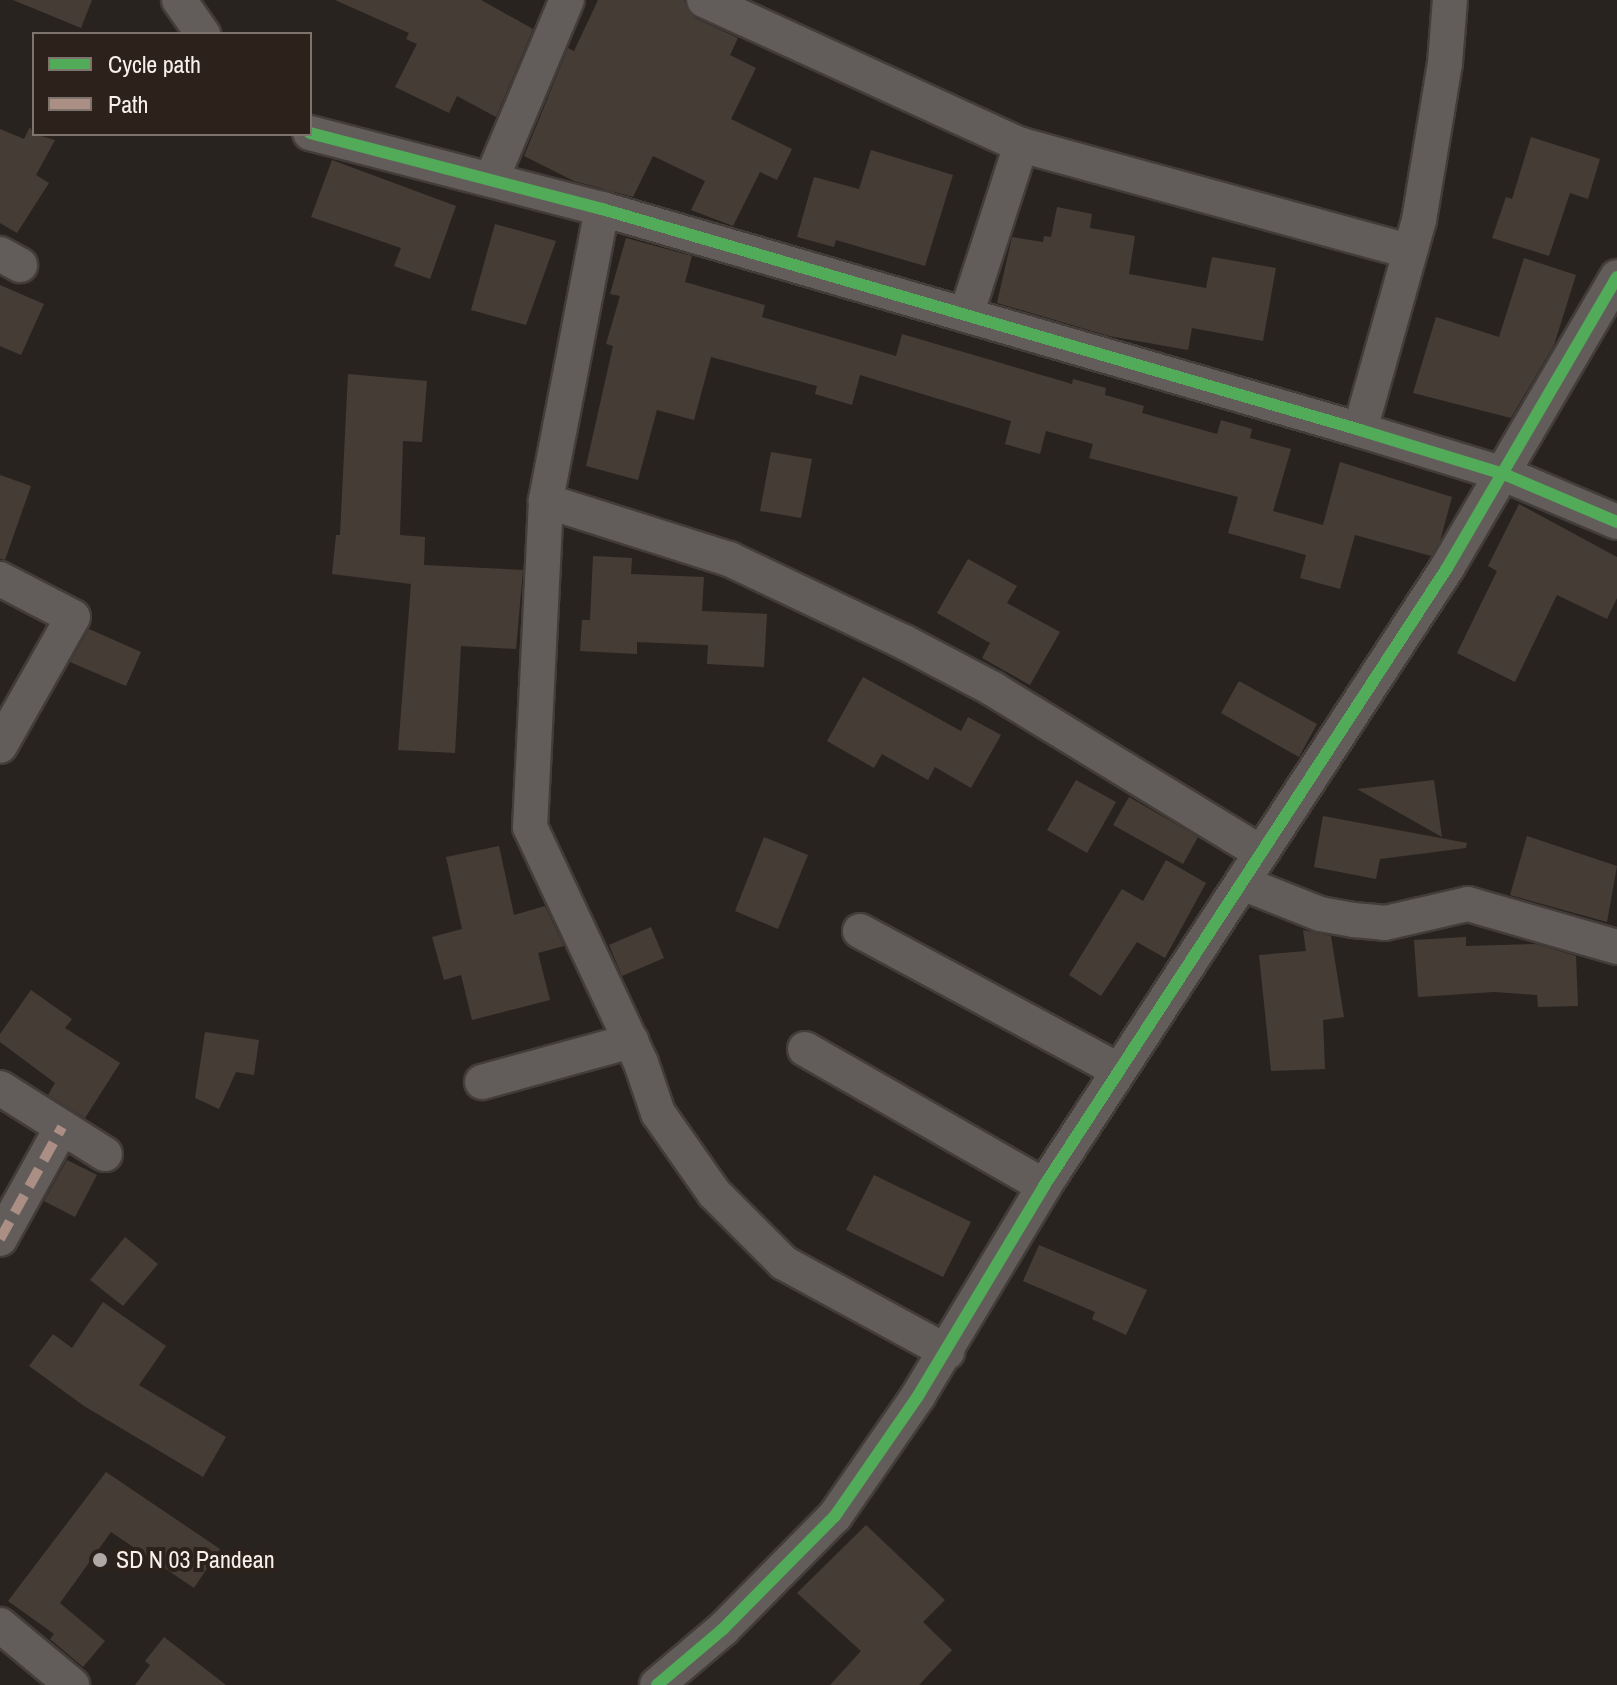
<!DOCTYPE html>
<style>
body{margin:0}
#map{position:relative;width:1617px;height:1685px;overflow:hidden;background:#29231f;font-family:"Archivo Narrow",sans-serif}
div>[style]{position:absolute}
.building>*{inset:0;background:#453c36}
.roads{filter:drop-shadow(2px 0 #433d3a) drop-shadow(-2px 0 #433d3a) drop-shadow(0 2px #433d3a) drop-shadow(0 -2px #433d3a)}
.minor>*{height:34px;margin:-17px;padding:0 17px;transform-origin:17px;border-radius:17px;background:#625d5a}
.quiet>*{height:10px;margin-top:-5px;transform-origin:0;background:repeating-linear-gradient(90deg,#ac8f84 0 20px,transparent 0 30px)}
.cycleway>*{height:12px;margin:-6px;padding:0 6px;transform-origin:6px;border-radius:6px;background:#51ab58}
.dots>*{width:22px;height:22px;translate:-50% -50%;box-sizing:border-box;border:4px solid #2d221b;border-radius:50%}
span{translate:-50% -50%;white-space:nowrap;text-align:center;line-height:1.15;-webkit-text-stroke:8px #2d221b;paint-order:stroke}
.poi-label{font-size:24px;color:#f8f0eb}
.left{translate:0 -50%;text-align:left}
.legend{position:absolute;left:32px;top:32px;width:280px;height:104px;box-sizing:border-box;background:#2d221b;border:2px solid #7e746e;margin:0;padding:10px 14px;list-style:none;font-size:24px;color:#f8f0eb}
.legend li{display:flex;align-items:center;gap:16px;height:40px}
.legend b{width:40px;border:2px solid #7e746e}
</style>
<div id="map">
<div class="building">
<div style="clip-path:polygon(13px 0,92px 0,81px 28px)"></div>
<div style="clip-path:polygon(335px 0,481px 0,533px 29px,496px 117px,457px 96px,449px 113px,395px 87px,417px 44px,406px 39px,409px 33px)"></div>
<div style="clip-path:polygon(598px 0,684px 0,695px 18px,738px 38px,730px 55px,756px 68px,731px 119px,792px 149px,777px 180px,760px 172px,733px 226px,691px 210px,705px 181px,653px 156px,633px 197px,574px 181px,524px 156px,568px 48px,574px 51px)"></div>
<div style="clip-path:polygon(30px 127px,34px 134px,55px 140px,36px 175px,49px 183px,17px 233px,0 223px,0 129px,24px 139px)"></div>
<div style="clip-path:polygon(1531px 137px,1600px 159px,1588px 199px,1570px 193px,1549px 256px,1492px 238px,1506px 197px,1512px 199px)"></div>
<div style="clip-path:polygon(871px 150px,953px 175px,925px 266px,836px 240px,834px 247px,797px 237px,814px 177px,859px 189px)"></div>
<div style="clip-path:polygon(332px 160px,456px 206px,430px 279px,394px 266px,401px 248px,311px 217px)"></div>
<div style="clip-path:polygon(1057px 207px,1092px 214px,1090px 228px,1135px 236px,1129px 274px,1206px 288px,1212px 257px,1276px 268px,1263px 341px,1192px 328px,1188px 350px,1109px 336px,997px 303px,1012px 237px,1043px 242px,1044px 236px,1051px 237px)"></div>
<div style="clip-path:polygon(495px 224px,556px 241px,526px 325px,471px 310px)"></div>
<div style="clip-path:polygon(626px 238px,692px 256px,685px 282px,765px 305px,762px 317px,896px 356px,902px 334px,1072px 384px,1073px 379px,1106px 388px,1105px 395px,1144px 406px,1142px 413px,1217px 434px,1221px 420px,1252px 429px,1250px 438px,1291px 449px,1273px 511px,1323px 525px,1340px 462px,1452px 497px,1440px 541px,1431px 556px,1355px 535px,1340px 589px,1300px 578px,1306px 555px,1228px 533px,1238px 497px,1089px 458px,1093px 444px,1046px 431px,1040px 454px,1005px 444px,1011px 421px,860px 375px,852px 405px,815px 394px,817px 386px,711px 357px,694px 420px,657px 410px,638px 480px,586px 466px,613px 346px,606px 344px,620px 296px,610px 294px)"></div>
<div style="clip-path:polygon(1524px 258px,1576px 275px,1554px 345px,1511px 418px,1413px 393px,1436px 317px,1499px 337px)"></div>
<div style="clip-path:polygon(0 285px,44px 304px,21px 355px,0 346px)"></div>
<div style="clip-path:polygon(348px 374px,427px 381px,422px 442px,403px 441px,400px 535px,425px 537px,424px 565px,523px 570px,516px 649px,461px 646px,455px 753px,398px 750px,411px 584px,332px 574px,336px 535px,340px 535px)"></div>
<div style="clip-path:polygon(771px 452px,812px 459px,801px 518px,760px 511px)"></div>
<div style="clip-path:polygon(0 475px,31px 486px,5px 560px,0 559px)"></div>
<div style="clip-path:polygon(1519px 504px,1617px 557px,1617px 598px,1607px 619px,1557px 595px,1515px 682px,1457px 653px,1497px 571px,1488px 566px)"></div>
<div style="clip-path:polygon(593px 556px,632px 558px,631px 574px,704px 577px,702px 611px,767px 614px,764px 667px,707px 664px,708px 645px,637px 642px,637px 654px,580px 651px,582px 620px,590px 620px)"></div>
<div style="clip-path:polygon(968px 559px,1017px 586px,1007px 603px,1060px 632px,1030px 685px,982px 658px,990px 643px,937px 613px)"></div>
<div style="clip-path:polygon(89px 629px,141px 652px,126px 686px,70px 662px)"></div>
<div style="clip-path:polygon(863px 677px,961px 731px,968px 717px,1001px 735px,971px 788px,935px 767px,928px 780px,882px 754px,874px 768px,827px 741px)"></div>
<div style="clip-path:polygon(1239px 681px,1317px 724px,1299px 757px,1221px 713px)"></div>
<div style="clip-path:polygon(1076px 780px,1116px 802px,1087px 853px,1047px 830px)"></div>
<div style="clip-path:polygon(1434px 780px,1442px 837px,1357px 789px)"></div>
<div style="clip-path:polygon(1129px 797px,1198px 837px,1183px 864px,1113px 825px)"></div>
<div style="clip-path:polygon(1323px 816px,1467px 843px,1466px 848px,1380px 859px,1376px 879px,1314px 867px)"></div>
<div style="clip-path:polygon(1527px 836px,1617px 866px,1607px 922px,1510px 895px)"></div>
<div style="clip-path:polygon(764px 837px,808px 855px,778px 929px,735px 911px)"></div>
<div style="clip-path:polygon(499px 846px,514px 915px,545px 906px,564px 946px,538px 953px,550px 1000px,472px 1020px,461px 975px,444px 980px,432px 937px,462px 929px,446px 857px)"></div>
<div style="clip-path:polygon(1166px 860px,1206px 883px,1165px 958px,1137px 942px,1101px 996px,1069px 975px,1122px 889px,1143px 901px)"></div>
<div style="clip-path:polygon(651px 927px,664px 958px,622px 976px,609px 945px)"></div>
<div style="clip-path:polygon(1303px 930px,1331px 936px,1344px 1017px,1323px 1020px,1325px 1069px,1271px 1071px,1259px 955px,1306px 951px)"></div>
<div style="clip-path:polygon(1466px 937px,1466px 946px,1536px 944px,1576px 956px,1578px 1006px,1538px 1007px,1537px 995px,1494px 992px,1418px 997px,1414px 940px)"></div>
<div style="clip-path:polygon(31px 990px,72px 1019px,65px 1028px,120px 1063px,85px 1118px,48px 1095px,55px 1083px,0 1042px,0 1034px)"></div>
<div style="clip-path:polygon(205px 1032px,259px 1040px,254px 1075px,236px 1072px,219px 1109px,195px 1098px)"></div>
<div style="clip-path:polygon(67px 1160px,97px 1175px,75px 1217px,44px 1201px)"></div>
<div style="clip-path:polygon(874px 1175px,971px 1222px,943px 1277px,846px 1230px)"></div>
<div style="clip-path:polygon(125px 1237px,158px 1264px,123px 1306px,90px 1280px)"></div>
<div style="clip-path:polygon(1039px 1245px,1147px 1290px,1126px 1335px,1092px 1319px,1095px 1312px,1023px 1281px)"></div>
<div style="clip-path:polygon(103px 1302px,166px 1346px,139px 1385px,226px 1437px,203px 1477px,84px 1406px,29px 1366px,53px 1334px,72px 1348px)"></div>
<div style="clip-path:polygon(106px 1472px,220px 1549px,194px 1588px,111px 1532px,60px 1603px,105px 1641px,83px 1667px,50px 1639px,54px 1634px,8px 1601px)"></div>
<div style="clip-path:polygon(866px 1525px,945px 1600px,923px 1622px,952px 1650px,919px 1685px,830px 1685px,861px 1651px,797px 1593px)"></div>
<div style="clip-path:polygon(164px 1637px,226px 1685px,135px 1685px,150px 1665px,145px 1661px)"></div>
</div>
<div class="roads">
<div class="minor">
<div style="left:179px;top:0;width:42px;rotate:54.8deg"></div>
<div style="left:704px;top:0;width:349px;rotate:24.6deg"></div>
<div style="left:1021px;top:145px;width:402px;rotate:15.3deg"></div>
<div style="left:310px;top:133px;width:302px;rotate:14.6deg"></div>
<div style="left:602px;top:209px;width:790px;rotate:16.25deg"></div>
<div style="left:1360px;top:430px;width:151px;rotate:17deg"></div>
<div style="left:1504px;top:474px;width:123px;rotate:23deg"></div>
<div style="left:492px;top:178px;width:193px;rotate:-67.2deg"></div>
<div style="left:602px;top:209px;width:297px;rotate:100.9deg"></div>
<div style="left:546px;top:501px;width:326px;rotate:92.8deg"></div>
<div style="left:530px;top:827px;width:261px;rotate:64.8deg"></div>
<div style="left:641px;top:1063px;width:53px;rotate:71.2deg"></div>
<div style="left:658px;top:1113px;width:98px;rotate:55deg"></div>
<div style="left:714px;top:1193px;width:99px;rotate:45deg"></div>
<div style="left:784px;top:1263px;width:186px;rotate:28.6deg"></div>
<div style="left:0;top:254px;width:23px;rotate:29deg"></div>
<div style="left:966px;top:315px;width:179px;rotate:-72.1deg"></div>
<div style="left:1360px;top:430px;width:218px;rotate:-74.3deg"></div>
<div style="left:1419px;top:220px;width:159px;rotate:-80.6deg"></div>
<div style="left:1445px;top:63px;width:63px;rotate:-85.5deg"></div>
<div style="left:546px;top:501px;width:192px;rotate:17.6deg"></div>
<div style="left:729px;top:559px;width:194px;rotate:25.4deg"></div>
<div style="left:904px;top:642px;width:101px;rotate:27.8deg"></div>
<div style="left:993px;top:689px;width:313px;rotate:31.4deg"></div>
<div style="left:0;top:579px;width:82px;rotate:27.5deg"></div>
<div style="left:73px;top:617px;width:148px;rotate:119.5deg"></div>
<div style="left:1242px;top:883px;width:84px;rotate:21.7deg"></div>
<div style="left:1320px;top:914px;width:34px;rotate:10deg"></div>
<div style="left:1353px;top:920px;width:32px;rotate:5deg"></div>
<div style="left:1385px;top:923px;width:85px;rotate:-12.9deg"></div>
<div style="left:1468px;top:904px;width:155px;rotate:16.1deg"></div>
<div style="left:860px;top:931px;width:293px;rotate:28.3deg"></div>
<div style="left:805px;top:1049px;width:275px;rotate:29.8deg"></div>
<div style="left:482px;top:1082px;width:155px;rotate:-15.4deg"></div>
<div style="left:0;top:1088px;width:124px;rotate:32.2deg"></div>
<div style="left:0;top:1239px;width:128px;rotate:-61deg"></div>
<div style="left:0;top:1625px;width:94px;rotate:39.8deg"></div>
<div style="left:657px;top:1685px;width:87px;rotate:-40.3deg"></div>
<div style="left:723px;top:1629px;width:159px;rotate:-45.3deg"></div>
<div style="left:835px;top:1516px;width:146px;rotate:-55.3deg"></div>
<div style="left:918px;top:1396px;width:245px;rotate:-59deg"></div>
<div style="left:1044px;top:1186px;width:738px;rotate:-56.89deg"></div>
<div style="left:1447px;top:568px;width:337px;rotate:-59.7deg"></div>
</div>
</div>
<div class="quiet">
<div style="left:0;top:1239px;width:128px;rotate:-61deg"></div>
</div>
<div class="cycleway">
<div style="left:310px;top:133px;width:302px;rotate:14.6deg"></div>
<div style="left:602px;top:209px;width:790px;rotate:16.25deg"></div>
<div style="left:1360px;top:430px;width:151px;rotate:17deg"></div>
<div style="left:1504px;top:474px;width:123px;rotate:23deg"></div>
<div style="left:657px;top:1685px;width:87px;rotate:-40.3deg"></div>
<div style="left:723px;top:1629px;width:159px;rotate:-45.3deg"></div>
<div style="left:835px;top:1516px;width:146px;rotate:-55.3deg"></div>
<div style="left:918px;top:1396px;width:245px;rotate:-59deg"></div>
<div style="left:1044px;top:1186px;width:738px;rotate:-56.89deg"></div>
<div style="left:1447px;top:568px;width:337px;rotate:-59.7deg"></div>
</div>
<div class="dots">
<div style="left:100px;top:1560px;background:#b0a8a4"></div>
</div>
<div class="poi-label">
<span class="left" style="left:116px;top:1560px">SD N 03 Pandean</span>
</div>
<ul class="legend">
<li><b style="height:10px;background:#51ab58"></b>Cycle path</li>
<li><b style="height:10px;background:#ac8f84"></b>Path</li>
</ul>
</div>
